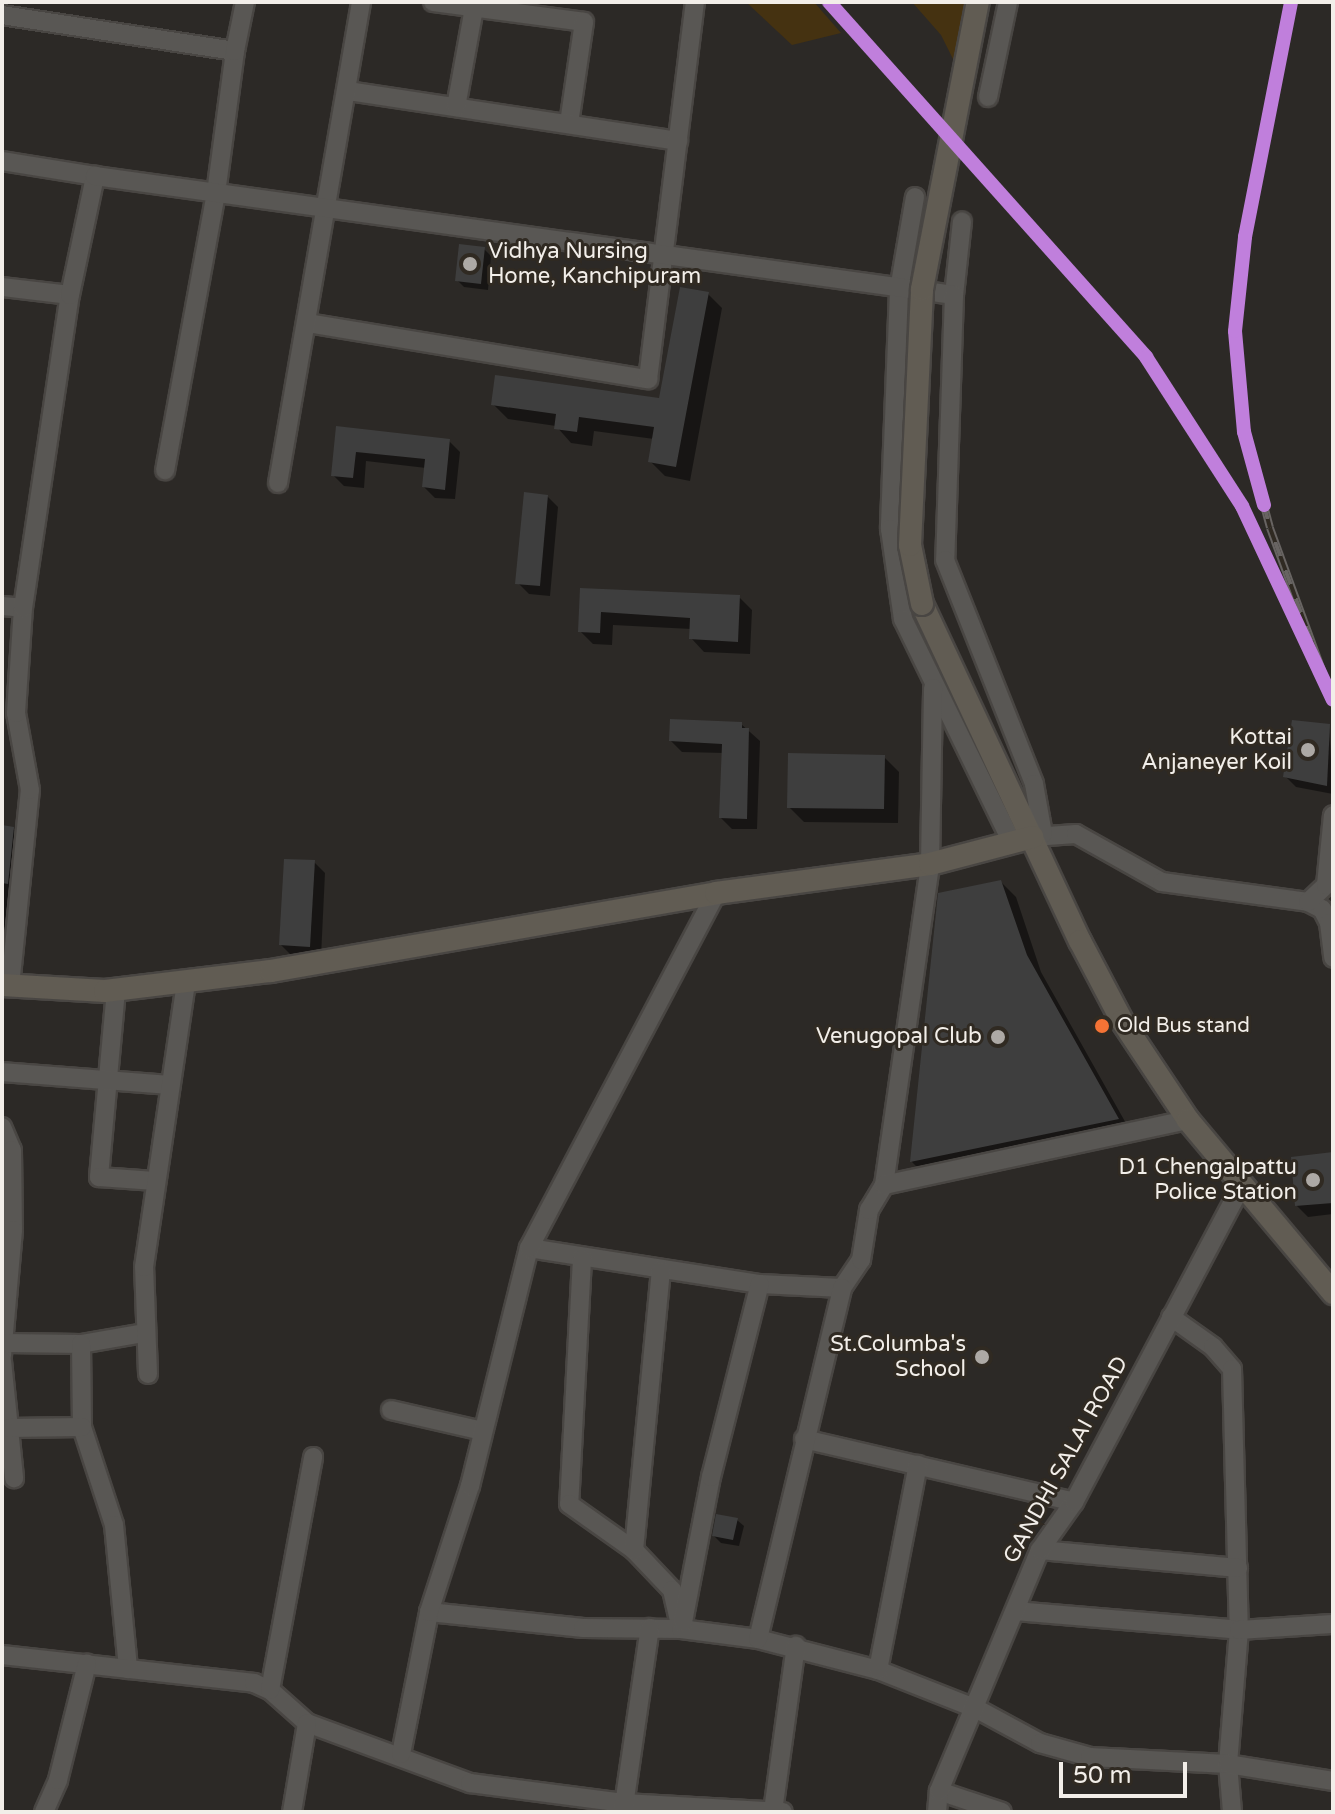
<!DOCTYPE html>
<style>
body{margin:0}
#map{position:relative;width:1335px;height:1814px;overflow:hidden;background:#2c2926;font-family:"Varela Round",sans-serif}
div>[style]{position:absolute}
.green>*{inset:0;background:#453211}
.shadow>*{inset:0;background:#0007}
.building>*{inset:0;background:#3e3e3e}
.roads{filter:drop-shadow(2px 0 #494643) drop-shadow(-2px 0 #494643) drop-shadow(0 2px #494643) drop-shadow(0 -2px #494643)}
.minor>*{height:18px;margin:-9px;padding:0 9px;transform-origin:9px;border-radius:9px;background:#595754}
.major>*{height:22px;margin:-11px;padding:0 11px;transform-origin:11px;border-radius:11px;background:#615c53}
.rail>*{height:8px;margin-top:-4px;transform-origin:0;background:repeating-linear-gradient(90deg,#302a22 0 15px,#686462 0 30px);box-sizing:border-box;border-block:2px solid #686462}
.bridges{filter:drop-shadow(2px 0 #494643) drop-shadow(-2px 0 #494643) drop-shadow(0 2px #494643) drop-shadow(0 -2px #494643)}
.major-bridge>*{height:22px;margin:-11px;padding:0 11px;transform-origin:11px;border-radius:11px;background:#615c53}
.rail-1>*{height:14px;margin:-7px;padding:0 7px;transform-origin:7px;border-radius:7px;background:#c07fdc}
.dots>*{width:22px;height:22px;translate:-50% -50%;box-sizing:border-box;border:4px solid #302a22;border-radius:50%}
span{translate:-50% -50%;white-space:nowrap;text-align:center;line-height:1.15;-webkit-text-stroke:6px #302a22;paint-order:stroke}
.bus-label{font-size:20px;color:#f2eee9}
.left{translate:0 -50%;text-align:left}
.poi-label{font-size:22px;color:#f2eee9}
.right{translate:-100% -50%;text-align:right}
.street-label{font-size:22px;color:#f2eee9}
.frame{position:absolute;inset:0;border:4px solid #f2eee9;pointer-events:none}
.scale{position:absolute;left:1059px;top:1762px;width:128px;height:36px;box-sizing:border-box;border:4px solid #f2eee9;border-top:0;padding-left:10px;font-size:24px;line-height:28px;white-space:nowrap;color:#f2eee9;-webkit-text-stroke:6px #302a22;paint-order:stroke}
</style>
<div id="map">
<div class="green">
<div style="clip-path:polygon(746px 2px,814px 2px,841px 33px,792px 45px)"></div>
<div style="clip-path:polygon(912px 2px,969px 2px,959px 71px,941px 35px)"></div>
</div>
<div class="shadow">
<div style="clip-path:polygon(484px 249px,491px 256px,488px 290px,464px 287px,457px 280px)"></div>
<div style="clip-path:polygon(708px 294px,722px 308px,690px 481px,665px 476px,650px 461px,654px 439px,594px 431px,592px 446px,571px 443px,556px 426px,508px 419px,493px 404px,661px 400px)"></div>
<div style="clip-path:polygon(338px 428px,449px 441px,460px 452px,455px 499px,435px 498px,424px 487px,426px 468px,366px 461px,364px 488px,344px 486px,333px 475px)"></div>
<div style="clip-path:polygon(547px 496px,558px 507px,550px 596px,529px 594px,518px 583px)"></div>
<div style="clip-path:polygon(582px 590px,739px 597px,752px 610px,750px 654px,704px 652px,691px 638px,691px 629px,613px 625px,612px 645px,593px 644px,580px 631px)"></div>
<div style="clip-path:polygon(741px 724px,760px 741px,757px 829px,732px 829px,721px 818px,724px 753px,682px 752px,671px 741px)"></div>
<div style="clip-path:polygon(1329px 726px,1333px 794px,1296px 787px,1285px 776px)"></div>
<div style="clip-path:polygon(884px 757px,899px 772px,898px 823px,804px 822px,789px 807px)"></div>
<div style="clip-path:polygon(2px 828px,13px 829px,28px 844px,7px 951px,2px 953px)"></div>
<div style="clip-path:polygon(314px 862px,325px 873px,321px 957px,292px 956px,281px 945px)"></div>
<div style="clip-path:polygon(1001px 882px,1016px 897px,1041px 972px,1132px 1134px,926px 1176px,912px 1162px)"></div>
<div style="clip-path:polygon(1333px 1154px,1333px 1214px,1308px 1217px,1297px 1206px)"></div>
<div style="clip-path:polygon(737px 1520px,744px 1526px,739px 1546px,721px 1543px,714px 1536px)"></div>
</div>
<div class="building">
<div style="clip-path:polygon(459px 244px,485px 247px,481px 284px,455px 281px)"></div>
<div style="clip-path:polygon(680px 287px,709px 292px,676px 467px,648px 462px,654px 427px,579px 417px,577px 432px,554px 429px,556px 414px,491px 405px,495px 375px,659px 398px)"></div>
<div style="clip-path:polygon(336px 426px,450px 439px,445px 490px,422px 487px,425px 459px,356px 452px,353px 478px,331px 476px)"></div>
<div style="clip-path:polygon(524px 492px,548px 495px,540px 586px,515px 584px)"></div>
<div style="clip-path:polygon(580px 588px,740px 595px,738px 642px,689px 639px,690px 618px,601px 612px,600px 633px,578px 632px)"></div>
<div style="clip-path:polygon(670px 719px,742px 722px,742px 728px,749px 728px,747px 819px,719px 818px,722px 744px,669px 741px)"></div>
<div style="clip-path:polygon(1292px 720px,1330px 724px,1327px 786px,1283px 777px)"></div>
<div style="clip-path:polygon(788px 753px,885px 755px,884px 809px,787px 808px)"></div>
<div style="clip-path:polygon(2px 825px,14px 827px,8px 884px,2px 883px)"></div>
<div style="clip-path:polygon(284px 859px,315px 860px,310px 947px,279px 945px)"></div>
<div style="clip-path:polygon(1001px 880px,1027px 955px,1119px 1119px,910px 1162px,938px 893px)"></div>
<div style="clip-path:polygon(1333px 1152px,1333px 1203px,1295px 1206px,1291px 1157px)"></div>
<div style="clip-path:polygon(716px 1514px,738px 1518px,733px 1540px,712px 1536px)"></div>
</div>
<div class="roads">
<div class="minor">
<div style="left:433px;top:2px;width:152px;rotate:7.5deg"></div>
<div style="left:584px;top:22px;width:103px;rotate:98.4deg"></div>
<div style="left:2px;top:15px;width:236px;rotate:8.8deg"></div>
<div style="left:235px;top:51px;width:143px;rotate:97.6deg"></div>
<div style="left:216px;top:193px;width:282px;rotate:100.4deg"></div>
<div style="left:235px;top:51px;width:50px;rotate:-78.5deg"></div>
<div style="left:348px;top:91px;width:334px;rotate:8.6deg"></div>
<div style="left:988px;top:97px;width:97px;rotate:-78.1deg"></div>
<div style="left:456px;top:107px;width:107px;rotate:-79.7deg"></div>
<div style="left:2px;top:161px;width:94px;rotate:9.2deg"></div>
<div style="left:915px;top:197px;width:94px;rotate:99.8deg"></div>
<div style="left:899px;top:290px;width:239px;rotate:92.2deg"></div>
<div style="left:890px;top:529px;width:91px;rotate:81.8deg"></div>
<div style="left:903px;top:619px;width:248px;rotate:64deg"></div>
<div style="left:2px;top:287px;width:68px;rotate:6.7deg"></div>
<div style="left:954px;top:295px;width:74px;rotate:-83.8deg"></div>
<div style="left:308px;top:323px;width:345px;rotate:9.4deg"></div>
<div style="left:648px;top:379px;width:380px;rotate:-82.9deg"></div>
<div style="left:278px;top:483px;width:488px;rotate:-80.2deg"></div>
<div style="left:2px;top:606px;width:21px;rotate:5deg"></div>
<div style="left:1033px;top:837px;width:43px;rotate:-4deg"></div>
<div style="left:1076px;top:834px;width:98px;rotate:29.2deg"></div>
<div style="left:1162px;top:882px;width:147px;rotate:7.8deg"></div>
<div style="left:1308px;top:902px;width:16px;rotate:27deg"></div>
<div style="left:1322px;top:909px;width:16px;rotate:63deg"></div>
<div style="left:1329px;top:923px;width:35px;rotate:83deg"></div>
<div style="left:1308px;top:902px;width:25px;rotate:-43deg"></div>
<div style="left:1326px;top:885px;width:70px;rotate:-84.3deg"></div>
<div style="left:10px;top:986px;width:197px;rotate:-84.2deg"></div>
<div style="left:30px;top:790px;width:78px;rotate:-100.3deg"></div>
<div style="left:16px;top:713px;width:105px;rotate:-86.2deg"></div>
<div style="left:23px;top:608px;width:317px;rotate:-81.5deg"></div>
<div style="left:70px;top:295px;width:122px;rotate:-78.1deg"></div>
<div style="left:95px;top:176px;width:867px;rotate:7.89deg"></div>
<div style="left:954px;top:295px;width:265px;rotate:91.9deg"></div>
<div style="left:945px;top:560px;width:241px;rotate:68.3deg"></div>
<div style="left:1034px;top:784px;width:51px;rotate:79.8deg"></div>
<div style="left:116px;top:990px;width:188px;rotate:95.2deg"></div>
<div style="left:99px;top:1177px;width:56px;rotate:4.1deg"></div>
<div style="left:2px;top:1072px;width:169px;rotate:4.4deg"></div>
<div style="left:2px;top:1127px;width:25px;rotate:67deg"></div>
<div style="left:12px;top:1150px;width:80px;rotate:89.3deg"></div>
<div style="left:13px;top:1230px;width:126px;rotate:95deg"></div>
<div style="left:884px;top:1185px;width:324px;rotate:-81.8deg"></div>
<div style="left:930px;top:864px;width:176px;rotate:-89deg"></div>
<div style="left:529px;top:1248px;width:234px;rotate:8.9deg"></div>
<div style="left:760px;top:1284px;width:82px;rotate:2.8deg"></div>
<div style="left:842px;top:1288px;width:34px;rotate:-56deg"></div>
<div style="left:861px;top:1260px;width:51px;rotate:-80.9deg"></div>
<div style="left:869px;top:1210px;width:29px;rotate:-59deg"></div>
<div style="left:884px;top:1185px;width:311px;rotate:-12.1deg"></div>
<div style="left:582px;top:1259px;width:245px;rotate:93deg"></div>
<div style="left:569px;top:1504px;width:80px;rotate:35.3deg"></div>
<div style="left:634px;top:1550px;width:55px;rotate:46.5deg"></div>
<div style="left:672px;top:1590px;width:40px;rotate:77deg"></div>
<div style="left:1171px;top:1317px;width:52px;rotate:35.5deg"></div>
<div style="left:1213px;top:1347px;width:29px;rotate:49deg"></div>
<div style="left:1232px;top:1369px;width:261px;rotate:88.5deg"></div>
<div style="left:1239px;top:1630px;width:134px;rotate:94.7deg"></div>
<div style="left:1228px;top:1764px;width:48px;rotate:85.2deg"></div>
<div style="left:6px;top:1343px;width:75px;rotate:0.8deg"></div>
<div style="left:81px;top:1344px;width:64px;rotate:-9.9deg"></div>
<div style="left:81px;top:1344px;width:83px;rotate:89.3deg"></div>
<div style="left:82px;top:1427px;width:103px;rotate:71.9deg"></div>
<div style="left:114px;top:1525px;width:145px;rotate:84.4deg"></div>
<div style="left:2px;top:1361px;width:118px;rotate:84.1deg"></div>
<div style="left:148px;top:1374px;width:107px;rotate:-92.1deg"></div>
<div style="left:144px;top:1267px;width:288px;rotate:-81.6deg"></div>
<div style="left:391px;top:1410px;width:94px;rotate:12.9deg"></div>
<div style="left:9px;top:1428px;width:73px;rotate:-0.8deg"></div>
<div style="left:804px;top:1439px;width:277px;rotate:13.1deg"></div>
<div style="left:634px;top:1550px;width:280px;rotate:-84.5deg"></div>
<div style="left:1040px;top:1550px;width:199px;rotate:5.2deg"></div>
<div style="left:1015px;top:1611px;width:225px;rotate:4.8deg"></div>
<div style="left:1239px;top:1630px;width:93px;rotate:-3.7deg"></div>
<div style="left:429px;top:1612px;width:155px;rotate:5.9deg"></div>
<div style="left:583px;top:1628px;width:98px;rotate:0.6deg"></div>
<div style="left:681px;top:1629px;width:78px;rotate:7.4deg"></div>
<div style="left:758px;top:1639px;width:124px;rotate:14.5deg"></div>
<div style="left:878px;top:1670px;width:106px;rotate:21.5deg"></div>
<div style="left:977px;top:1709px;width:72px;rotate:28.4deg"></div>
<div style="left:1040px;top:1743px;width:52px;rotate:15.6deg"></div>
<div style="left:1090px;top:1757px;width:138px;rotate:2.9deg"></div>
<div style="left:1228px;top:1764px;width:106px;rotate:9.2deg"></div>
<div style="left:683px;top:1622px;width:148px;rotate:-79.1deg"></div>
<div style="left:711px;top:1477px;width:199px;rotate:-75.8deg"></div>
<div style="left:758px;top:1639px;width:361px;rotate:-76.5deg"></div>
<div style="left:2px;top:1655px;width:254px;rotate:6.3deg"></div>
<div style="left:254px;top:1683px;width:17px;rotate:24deg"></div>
<div style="left:270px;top:1690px;width:50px;rotate:41.7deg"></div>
<div style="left:307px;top:1723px;width:174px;rotate:20.2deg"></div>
<div style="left:470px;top:1783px;width:155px;rotate:7.4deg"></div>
<div style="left:624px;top:1803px;width:159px;rotate:3.2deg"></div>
<div style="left:878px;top:1670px;width:209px;rotate:-79deg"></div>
<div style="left:270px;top:1690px;width:237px;rotate:-79.5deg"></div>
<div style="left:401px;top:1754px;width:145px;rotate:-78.8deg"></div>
<div style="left:429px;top:1612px;width:133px;rotate:-72deg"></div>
<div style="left:470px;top:1486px;width:245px;rotate:-76.1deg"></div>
<div style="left:529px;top:1248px;width:401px;rotate:-62.2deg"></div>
<div style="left:939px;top:1791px;width:66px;rotate:18.4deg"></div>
<div style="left:773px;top:1811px;width:167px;rotate:-82.1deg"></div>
<div style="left:44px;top:1812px;width:35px;rotate:-66deg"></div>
<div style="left:58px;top:1780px;width:120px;rotate:-76deg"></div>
<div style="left:292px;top:1812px;width:90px;rotate:-80.4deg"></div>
<div style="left:623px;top:1812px;width:186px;rotate:-81.7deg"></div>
<div style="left:937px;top:1812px;width:21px;rotate:-85deg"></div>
<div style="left:939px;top:1791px;width:261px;rotate:-67.3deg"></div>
<div style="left:1040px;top:1550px;width:59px;rotate:-54.7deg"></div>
<div style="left:1074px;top:1502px;width:359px;rotate:-62.1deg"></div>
</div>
<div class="major">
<div style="left:922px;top:604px;width:372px;rotate:64.9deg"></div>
<div style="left:1080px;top:941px;width:90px;rotate:62.3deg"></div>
<div style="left:1122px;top:1021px;width:119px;rotate:56.3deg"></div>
<div style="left:1188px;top:1120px;width:226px;rotate:50deg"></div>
<div style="left:2px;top:985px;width:103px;rotate:3.3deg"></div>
<div style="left:105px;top:991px;width:167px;rotate:-6.9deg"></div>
<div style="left:271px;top:971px;width:452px;rotate:-9.9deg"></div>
<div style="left:716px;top:893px;width:216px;rotate:-7.7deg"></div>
<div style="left:930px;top:864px;width:106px;rotate:-14.7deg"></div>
</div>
</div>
<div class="rail">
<div style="left:1291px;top:2px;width:239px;rotate:101.1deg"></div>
<div style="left:1245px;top:237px;width:95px;rotate:96.1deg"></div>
<div style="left:1235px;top:331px;width:101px;rotate:84.9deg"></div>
<div style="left:1244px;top:432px;width:99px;rotate:74.8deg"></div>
<div style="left:1270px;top:528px;width:175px;rotate:69.9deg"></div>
</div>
<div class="bridges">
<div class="major-bridge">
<div style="left:922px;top:604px;width:60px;rotate:-101.5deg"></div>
<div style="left:910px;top:545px;width:256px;rotate:-87.3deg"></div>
<div style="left:922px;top:289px;width:292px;rotate:-79deg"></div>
</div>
</div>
<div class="rail-1">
<div style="left:829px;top:2px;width:476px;rotate:48.2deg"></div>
<div style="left:1146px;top:357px;width:177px;rotate:57.2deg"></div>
<div style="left:1242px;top:506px;width:214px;rotate:64.9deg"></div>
<div style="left:1264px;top:505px;width:76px;rotate:-105.3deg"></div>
<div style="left:1244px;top:432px;width:101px;rotate:-95.1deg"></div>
<div style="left:1235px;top:331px;width:95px;rotate:-83.9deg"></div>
<div style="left:1245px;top:237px;width:239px;rotate:-78.9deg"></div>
</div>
<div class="dots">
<div style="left:470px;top:264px;background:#ada9a5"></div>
<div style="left:1308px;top:750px;background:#ada9a5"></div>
<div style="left:1102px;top:1026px;background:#f57335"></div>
<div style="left:998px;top:1037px;background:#ada9a5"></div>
<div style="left:1313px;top:1180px;background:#ada9a5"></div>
<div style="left:982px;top:1357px;background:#ada9a5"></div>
</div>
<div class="bus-label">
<span class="left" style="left:1117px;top:1026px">Old Bus stand</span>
</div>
<div class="poi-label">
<span class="left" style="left:488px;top:264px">Vidhya Nursing<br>Home, Kanchipuram</span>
<span class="right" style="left:1292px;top:750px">Kottai<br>Anjaneyer Koil</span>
<span class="right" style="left:982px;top:1037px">Venugopal Club</span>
<span class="right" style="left:1297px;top:1180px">D1 Chengalpattu<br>Police Station</span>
<span class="right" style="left:966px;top:1357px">St.Columba's<br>School</span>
</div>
<div class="street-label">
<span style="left:1066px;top:1460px;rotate:-61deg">GANDHI SALAI ROAD</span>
</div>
<div class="frame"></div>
<div class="scale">50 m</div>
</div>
